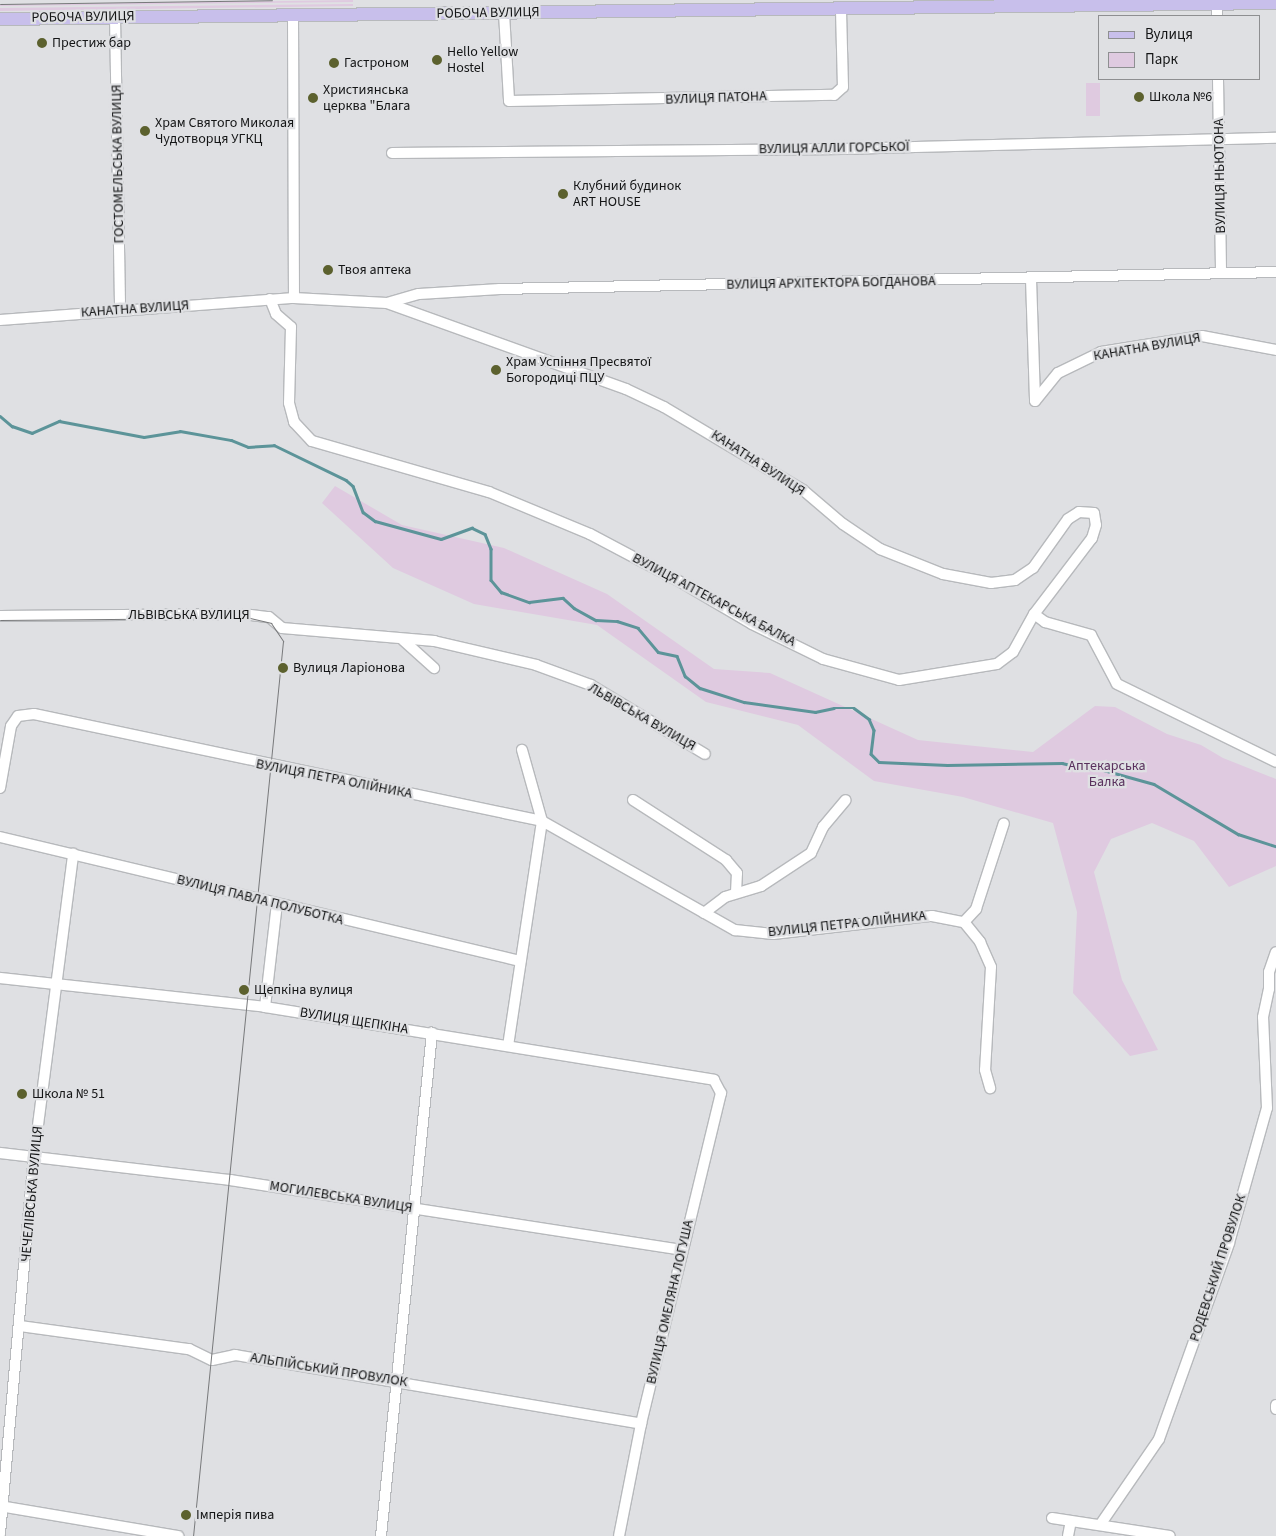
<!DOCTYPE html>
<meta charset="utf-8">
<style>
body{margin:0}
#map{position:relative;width:1276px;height:1536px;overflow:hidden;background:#dfe0e3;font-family:"Source Sans 3",sans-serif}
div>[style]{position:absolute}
.green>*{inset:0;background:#dfcae0}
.stream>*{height:2.5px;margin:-1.25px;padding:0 1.25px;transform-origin:1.25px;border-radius:1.25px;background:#5c9499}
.roads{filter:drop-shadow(1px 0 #b7b9bc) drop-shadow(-1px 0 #b7b9bc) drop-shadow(0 1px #b7b9bc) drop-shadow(0 -1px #b7b9bc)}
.minor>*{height:10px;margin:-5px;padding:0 5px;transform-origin:5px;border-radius:5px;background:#fff}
.major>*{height:12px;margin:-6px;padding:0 6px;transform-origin:6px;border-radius:6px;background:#c8bfeb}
.tram>*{height:1px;margin:-0.5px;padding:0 0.5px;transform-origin:0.5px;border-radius:0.5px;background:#78797b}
.dots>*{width:14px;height:14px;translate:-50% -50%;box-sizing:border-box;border:2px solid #dfe0e3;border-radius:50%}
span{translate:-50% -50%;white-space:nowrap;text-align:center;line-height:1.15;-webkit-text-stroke:4.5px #dfe0e3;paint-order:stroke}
.street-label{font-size:14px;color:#141516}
.poi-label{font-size:14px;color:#141516}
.left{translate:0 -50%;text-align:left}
.park-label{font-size:14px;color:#59315d}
.legend{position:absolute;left:1098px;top:15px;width:162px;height:65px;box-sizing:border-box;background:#dfe0e3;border:1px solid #8e8f91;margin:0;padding:6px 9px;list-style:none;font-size:15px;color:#141516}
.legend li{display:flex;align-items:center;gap:10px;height:25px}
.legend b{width:25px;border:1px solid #8e8f91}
</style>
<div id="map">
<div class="green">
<div style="clip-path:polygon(353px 0,353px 2px,0 6px,0 5px)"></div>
<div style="clip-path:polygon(353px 4px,353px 6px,0 11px,0 8px)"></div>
<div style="clip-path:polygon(1086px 83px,1100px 83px,1100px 116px,1086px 116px)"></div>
<div style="clip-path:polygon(335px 486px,402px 525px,504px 548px,607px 594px,714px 669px,770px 673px,918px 740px,1033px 752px,1095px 706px,1115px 707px,1167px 734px,1201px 745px,1223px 758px,1276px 779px,1276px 866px,1229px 887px,1194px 841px,1152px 823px,1111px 839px,1094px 872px,1122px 980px,1158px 1050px,1130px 1056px,1073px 993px,1077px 912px,1053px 823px,963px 797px,874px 781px,798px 725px,706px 702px,597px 625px,474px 604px,393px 568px,322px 503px)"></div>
</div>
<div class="stream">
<div style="left:0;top:416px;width:16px;rotate:40deg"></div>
<div style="left:12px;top:426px;width:21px;rotate:19deg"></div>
<div style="left:32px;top:433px;width:30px;rotate:-24deg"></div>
<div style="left:59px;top:421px;width:86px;rotate:10.7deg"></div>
<div style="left:144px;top:437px;width:36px;rotate:-9deg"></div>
<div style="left:180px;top:431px;width:52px;rotate:10deg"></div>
<div style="left:231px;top:440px;width:18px;rotate:22deg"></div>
<div style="left:248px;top:447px;width:26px;rotate:-4deg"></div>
<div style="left:274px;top:445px;width:80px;rotate:25.9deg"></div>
<div style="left:346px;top:480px;width:9px;rotate:41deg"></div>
<div style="left:353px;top:486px;width:28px;rotate:69deg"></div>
<div style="left:363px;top:512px;width:15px;rotate:37deg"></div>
<div style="left:375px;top:521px;width:68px;rotate:15.3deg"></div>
<div style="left:441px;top:539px;width:33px;rotate:-20deg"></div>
<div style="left:472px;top:528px;width:14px;rotate:25deg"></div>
<div style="left:485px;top:534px;width:16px;rotate:68deg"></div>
<div style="left:491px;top:549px;width:31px;rotate:90deg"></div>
<div style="left:491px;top:580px;width:16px;rotate:50deg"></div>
<div style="left:501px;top:592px;width:30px;rotate:20deg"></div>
<div style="left:529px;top:602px;width:34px;rotate:-7deg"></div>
<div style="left:563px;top:598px;width:15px;rotate:42deg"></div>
<div style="left:574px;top:608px;width:25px;rotate:29deg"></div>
<div style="left:596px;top:620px;width:21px;rotate:3deg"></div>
<div style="left:617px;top:621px;width:22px;rotate:18deg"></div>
<div style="left:638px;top:628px;width:31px;rotate:50deg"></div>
<div style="left:658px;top:652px;width:19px;rotate:12deg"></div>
<div style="left:677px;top:656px;width:22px;rotate:68deg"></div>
<div style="left:685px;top:676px;width:19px;rotate:39deg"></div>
<div style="left:700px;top:688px;width:46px;rotate:17.7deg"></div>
<div style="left:744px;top:702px;width:72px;rotate:8deg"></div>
<div style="left:815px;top:712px;width:19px;rotate:-12deg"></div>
<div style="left:834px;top:708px;width:20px"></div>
<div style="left:854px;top:708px;width:19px;rotate:36deg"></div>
<div style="left:869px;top:719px;width:12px;rotate:66deg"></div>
<div style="left:874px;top:730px;width:24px;rotate:97deg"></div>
<div style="left:871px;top:754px;width:11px;rotate:45deg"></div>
<div style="left:879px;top:762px;width:68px;rotate:2.5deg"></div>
<div style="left:947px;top:765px;width:115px;rotate:-1deg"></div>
<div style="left:1062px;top:763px;width:27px;rotate:13deg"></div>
<div style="left:1088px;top:769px;width:3px;rotate:-72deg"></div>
<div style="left:1089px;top:766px;width:67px;rotate:15.5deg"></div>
<div style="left:1154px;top:784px;width:98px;rotate:30.8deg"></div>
<div style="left:1238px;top:834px;width:40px;rotate:18deg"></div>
</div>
<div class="roads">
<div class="minor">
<div style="left:504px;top:13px;width:88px;rotate:86.7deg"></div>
<div style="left:509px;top:101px;width:325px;rotate:-1.1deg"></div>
<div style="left:834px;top:95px;width:12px;rotate:-42deg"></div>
<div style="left:843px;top:87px;width:77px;rotate:-91.5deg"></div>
<div style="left:293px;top:15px;width:283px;rotate:89.8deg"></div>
<div style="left:1217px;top:16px;width:16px;rotate:-90deg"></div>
<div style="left:115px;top:17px;width:294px;rotate:89deg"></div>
<div style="left:1218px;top:79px;width:194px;rotate:89.1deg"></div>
<div style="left:392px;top:153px;width:451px;rotate:-0.5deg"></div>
<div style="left:843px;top:149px;width:433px;rotate:-1.5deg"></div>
<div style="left:1031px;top:279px;width:122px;rotate:88.1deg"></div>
<div style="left:270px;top:299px;width:16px;rotate:68deg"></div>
<div style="left:276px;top:314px;width:20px;rotate:41deg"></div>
<div style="left:291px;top:327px;width:76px;rotate:91.5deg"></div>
<div style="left:289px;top:403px;width:20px;rotate:75deg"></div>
<div style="left:294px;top:422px;width:26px;rotate:47deg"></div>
<div style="left:312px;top:441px;width:184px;rotate:16.1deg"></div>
<div style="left:489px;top:492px;width:109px;rotate:22.6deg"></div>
<div style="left:590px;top:534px;width:98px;rotate:27.9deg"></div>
<div style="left:677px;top:580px;width:87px;rotate:30.4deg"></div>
<div style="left:752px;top:624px;width:79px;rotate:26.2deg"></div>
<div style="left:823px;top:659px;width:79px;rotate:15.4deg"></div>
<div style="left:899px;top:680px;width:99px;rotate:-9.3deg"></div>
<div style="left:997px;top:664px;width:20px;rotate:-37deg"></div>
<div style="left:1013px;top:652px;width:43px;rotate:-61.1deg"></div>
<div style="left:1034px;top:614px;width:14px;rotate:36deg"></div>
<div style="left:1045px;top:622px;width:48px;rotate:15.8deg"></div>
<div style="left:1091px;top:635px;width:55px;rotate:62deg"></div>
<div style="left:1117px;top:684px;width:177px;rotate:26.1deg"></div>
<div style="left:387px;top:303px;width:33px;rotate:-16deg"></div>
<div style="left:419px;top:294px;width:81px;rotate:-3.5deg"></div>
<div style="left:500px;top:289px;width:776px;rotate:-1.25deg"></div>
<div style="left:0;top:320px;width:295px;rotate:-4.3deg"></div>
<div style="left:294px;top:298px;width:93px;rotate:3.1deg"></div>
<div style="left:387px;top:303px;width:254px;rotate:19.8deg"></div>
<div style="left:626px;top:389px;width:42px;rotate:25.3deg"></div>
<div style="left:664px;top:407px;width:162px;rotate:30.8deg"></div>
<div style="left:803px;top:490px;width:52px;rotate:40.4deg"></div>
<div style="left:843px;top:524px;width:45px;rotate:34deg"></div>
<div style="left:880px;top:549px;width:68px;rotate:21.6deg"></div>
<div style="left:943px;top:574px;width:49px;rotate:10.6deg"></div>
<div style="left:991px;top:583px;width:24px;rotate:-7deg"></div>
<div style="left:1015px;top:580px;width:22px;rotate:-34deg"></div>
<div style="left:1033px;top:568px;width:60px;rotate:-54.5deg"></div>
<div style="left:1068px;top:519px;width:13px;rotate:-32deg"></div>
<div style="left:1079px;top:512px;width:15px;rotate:4deg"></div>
<div style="left:1094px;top:513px;width:12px;rotate:81deg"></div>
<div style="left:1096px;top:525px;width:14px;rotate:107deg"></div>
<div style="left:1092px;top:538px;width:96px;rotate:127.3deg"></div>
<div style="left:1035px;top:401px;width:36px;rotate:-51deg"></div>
<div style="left:1058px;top:373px;width:48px;rotate:-26deg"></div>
<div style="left:1101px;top:352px;width:102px;rotate:-9deg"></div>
<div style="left:1202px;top:336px;width:75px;rotate:10.7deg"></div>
<div style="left:0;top:616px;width:243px;rotate:-0.5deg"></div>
<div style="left:243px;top:614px;width:26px;rotate:7deg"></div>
<div style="left:269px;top:617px;width:17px;rotate:40deg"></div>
<div style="left:282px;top:628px;width:153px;rotate:4.9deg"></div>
<div style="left:434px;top:641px;width:105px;rotate:13.2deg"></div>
<div style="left:536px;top:665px;width:59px;rotate:20deg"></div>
<div style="left:591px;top:685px;width:133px;rotate:31.2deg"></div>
<div style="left:403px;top:640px;width:42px;rotate:42.1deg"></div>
<div style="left:0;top:788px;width:63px;rotate:-79.9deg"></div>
<div style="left:11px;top:726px;width:12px;rotate:-55deg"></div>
<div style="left:18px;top:716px;width:16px;rotate:-7deg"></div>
<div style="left:34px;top:714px;width:519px;rotate:11.89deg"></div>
<div style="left:542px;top:821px;width:222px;rotate:29.5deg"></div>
<div style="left:735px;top:930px;width:38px;rotate:6deg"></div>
<div style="left:773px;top:934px;width:160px;rotate:-6.5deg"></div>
<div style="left:932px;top:916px;width:33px;rotate:11deg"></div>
<div style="left:964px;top:922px;width:26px;rotate:51deg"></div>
<div style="left:980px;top:942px;width:27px;rotate:66deg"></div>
<div style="left:991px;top:967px;width:103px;rotate:93.3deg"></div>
<div style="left:985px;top:1070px;width:19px;rotate:74deg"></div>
<div style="left:633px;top:800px;width:111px;rotate:32.8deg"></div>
<div style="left:726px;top:860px;width:17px;rotate:50deg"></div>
<div style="left:737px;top:873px;width:20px;rotate:93deg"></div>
<div style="left:0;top:837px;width:535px;rotate:13.41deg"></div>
<div style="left:704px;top:913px;width:26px;rotate:-37deg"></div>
<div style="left:725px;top:897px;width:38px;rotate:-17deg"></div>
<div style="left:761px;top:886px;width:60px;rotate:-33.4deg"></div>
<div style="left:811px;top:853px;width:29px;rotate:-65deg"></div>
<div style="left:823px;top:827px;width:35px;rotate:-50deg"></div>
<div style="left:964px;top:922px;width:18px;rotate:-47deg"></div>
<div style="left:976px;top:909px;width:90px;rotate:-72deg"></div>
<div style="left:0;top:978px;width:267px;rotate:6.2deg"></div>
<div style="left:265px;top:1007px;width:455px;rotate:9.2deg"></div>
<div style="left:714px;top:1080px;width:15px;rotate:62deg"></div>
<div style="left:721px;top:1093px;width:341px;rotate:103.6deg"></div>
<div style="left:641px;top:1424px;width:114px;rotate:101.1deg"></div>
<div style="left:265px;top:1007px;width:104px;rotate:-83.4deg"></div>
<div style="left:508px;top:1046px;width:228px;rotate:-81.4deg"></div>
<div style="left:542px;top:821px;width:74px;rotate:-105.7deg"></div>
<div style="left:0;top:1153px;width:232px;rotate:6.7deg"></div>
<div style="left:230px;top:1180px;width:457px;rotate:8.8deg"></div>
<div style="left:20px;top:1326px;width:171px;rotate:7.8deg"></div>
<div style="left:189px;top:1349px;width:25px;rotate:26deg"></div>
<div style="left:212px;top:1360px;width:24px;rotate:-12deg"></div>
<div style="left:235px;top:1355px;width:412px;rotate:9.6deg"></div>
<div style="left:1276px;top:1405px;width:4px;rotate:90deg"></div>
<div style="left:0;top:1506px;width:181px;rotate:9.6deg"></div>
<div style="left:1052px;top:1518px;width:119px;rotate:8.7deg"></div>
<div style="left:1100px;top:1525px;width:104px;rotate:-55.5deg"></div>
<div style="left:1159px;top:1439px;width:208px;rotate:-70.3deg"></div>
<div style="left:1229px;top:1243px;width:140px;rotate:-74.3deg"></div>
<div style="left:1267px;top:1108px;width:91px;rotate:-92.5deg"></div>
<div style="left:1263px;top:1017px;width:29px;rotate:-78deg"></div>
<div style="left:1269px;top:989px;width:17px;rotate:-90deg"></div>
<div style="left:1269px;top:972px;width:21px;rotate:-71deg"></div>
<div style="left:0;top:1534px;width:380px;rotate:-84.9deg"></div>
<div style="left:34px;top:1156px;width:305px;rotate:-82.6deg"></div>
<div style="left:381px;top:1536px;width:506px;rotate:-84.21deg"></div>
<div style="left:1068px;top:1536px;width:15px;rotate:-79deg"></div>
</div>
<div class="major">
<div style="left:0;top:19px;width:1276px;rotate:-0.72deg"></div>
</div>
</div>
<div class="tram">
<div style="left:0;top:4px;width:272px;rotate:-0.8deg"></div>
<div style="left:0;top:620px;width:250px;rotate:-0.5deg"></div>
<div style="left:250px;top:618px;width:22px;rotate:13deg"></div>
<div style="left:271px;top:623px;width:22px;rotate:56deg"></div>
<div style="left:283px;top:641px;width:900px;rotate:95.74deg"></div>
</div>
<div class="dots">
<div style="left:42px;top:43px;background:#5c612e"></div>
<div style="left:437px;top:60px;background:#5c612e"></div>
<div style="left:334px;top:63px;background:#5c612e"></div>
<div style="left:1139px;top:97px;background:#5c612e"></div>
<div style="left:313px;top:98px;background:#5c612e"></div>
<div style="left:145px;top:131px;background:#5c612e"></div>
<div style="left:563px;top:194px;background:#5c612e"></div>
<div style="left:328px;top:270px;background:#5c612e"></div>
<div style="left:496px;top:370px;background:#5c612e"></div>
<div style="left:283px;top:668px;background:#5c612e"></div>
<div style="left:244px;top:990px;background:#5c612e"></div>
<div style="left:22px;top:1094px;background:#5c612e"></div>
<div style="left:186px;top:1515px;background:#5c612e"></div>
</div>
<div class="street-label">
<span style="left:488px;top:13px;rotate:-1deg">РОБОЧА ВУЛИЦЯ</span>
<span style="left:83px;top:17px;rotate:-1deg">РОБОЧА ВУЛИЦЯ</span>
<span style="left:716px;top:98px;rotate:-2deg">ВУЛИЦЯ ПАТОНА</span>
<span style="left:834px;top:148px;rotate:-1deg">ВУЛИЦЯ АЛЛИ ГОРСЬКОЇ</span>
<span style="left:118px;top:164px;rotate:-91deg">ГОСТОМЕЛЬСЬКА ВУЛИЦЯ</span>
<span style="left:1220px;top:176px;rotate:-91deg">ВУЛИЦЯ НЬЮТОНА</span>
<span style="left:831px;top:283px;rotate:-1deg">ВУЛИЦЯ АРХІТЕКТОРА БОГДАНОВА</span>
<span style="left:135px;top:309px;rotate:-4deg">КАНАТНА ВУЛИЦЯ</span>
<span style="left:1147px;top:347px;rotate:-10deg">КАНАТНА ВУЛИЦЯ</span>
<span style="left:758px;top:463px;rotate:33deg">КАНАТНА ВУЛИЦЯ</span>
<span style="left:714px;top:600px;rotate:28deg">ВУЛИЦЯ АПТЕКАРСЬКА БАЛКА</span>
<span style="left:189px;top:615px">ЛЬВІВСЬКА ВУЛИЦЯ</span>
<span style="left:642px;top:717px;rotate:30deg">ЛЬВІВСЬКА ВУЛИЦЯ</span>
<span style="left:334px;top:779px;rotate:11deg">ВУЛИЦЯ ПЕТРА ОЛІЙНИКА</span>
<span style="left:260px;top:900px;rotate:14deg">ВУЛИЦЯ ПАВЛА ПОЛУБОТКА</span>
<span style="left:847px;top:924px;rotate:-6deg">ВУЛИЦЯ ПЕТРА ОЛІЙНИКА</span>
<span style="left:354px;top:1021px;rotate:9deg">ВУЛИЦЯ ЩЕПКІНА</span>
<span style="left:32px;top:1194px;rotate:-85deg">ЧЕЧЕЛІВСЬКА ВУЛИЦЯ</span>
<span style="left:341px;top:1197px;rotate:9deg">МОГИЛЕВСЬКА ВУЛИЦЯ</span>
<span style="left:1218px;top:1268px;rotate:-72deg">РОДЕВСЬКИЙ ПРОВУЛОК</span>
<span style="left:670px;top:1302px;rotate:-77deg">ВУЛИЦЯ ОМЕЛЯНА ЛОГУША</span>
<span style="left:329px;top:1370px;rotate:9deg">АЛЬПІЙСЬКИЙ ПРОВУЛОК</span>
</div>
<div class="poi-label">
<span class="left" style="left:52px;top:43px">Престиж бар</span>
<span class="left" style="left:447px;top:60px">Hello Yellow<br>Hostel</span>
<span class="left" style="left:344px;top:63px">Гастроном</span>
<span class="left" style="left:323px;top:98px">Християнська<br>церква "Блага</span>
<span class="left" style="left:1149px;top:97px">Школа №6</span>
<span class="left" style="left:155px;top:131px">Храм Святого Миколая<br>Чудотворця УГКЦ</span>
<span class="left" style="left:573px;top:194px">Клубний будинок<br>ART HOUSE</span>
<span class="left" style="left:338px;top:270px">Твоя аптека</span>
<span class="left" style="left:506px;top:370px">Храм Успіння Пресвятої<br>Богородиці ПЦУ</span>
<span class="left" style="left:293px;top:668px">Вулиця Ларіонова</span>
<span class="left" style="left:254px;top:990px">Щепкіна вулиця</span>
<span class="left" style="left:32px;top:1094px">Школа № 51</span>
<span class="left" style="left:196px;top:1515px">Імперія пива</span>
</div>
<div class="park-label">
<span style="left:1107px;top:774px">Аптекарська<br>Балка</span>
</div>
<ul class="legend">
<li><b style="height:6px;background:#c8bfeb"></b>Вулиця</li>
<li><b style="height:14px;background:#dfcae0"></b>Парк</li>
</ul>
</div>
